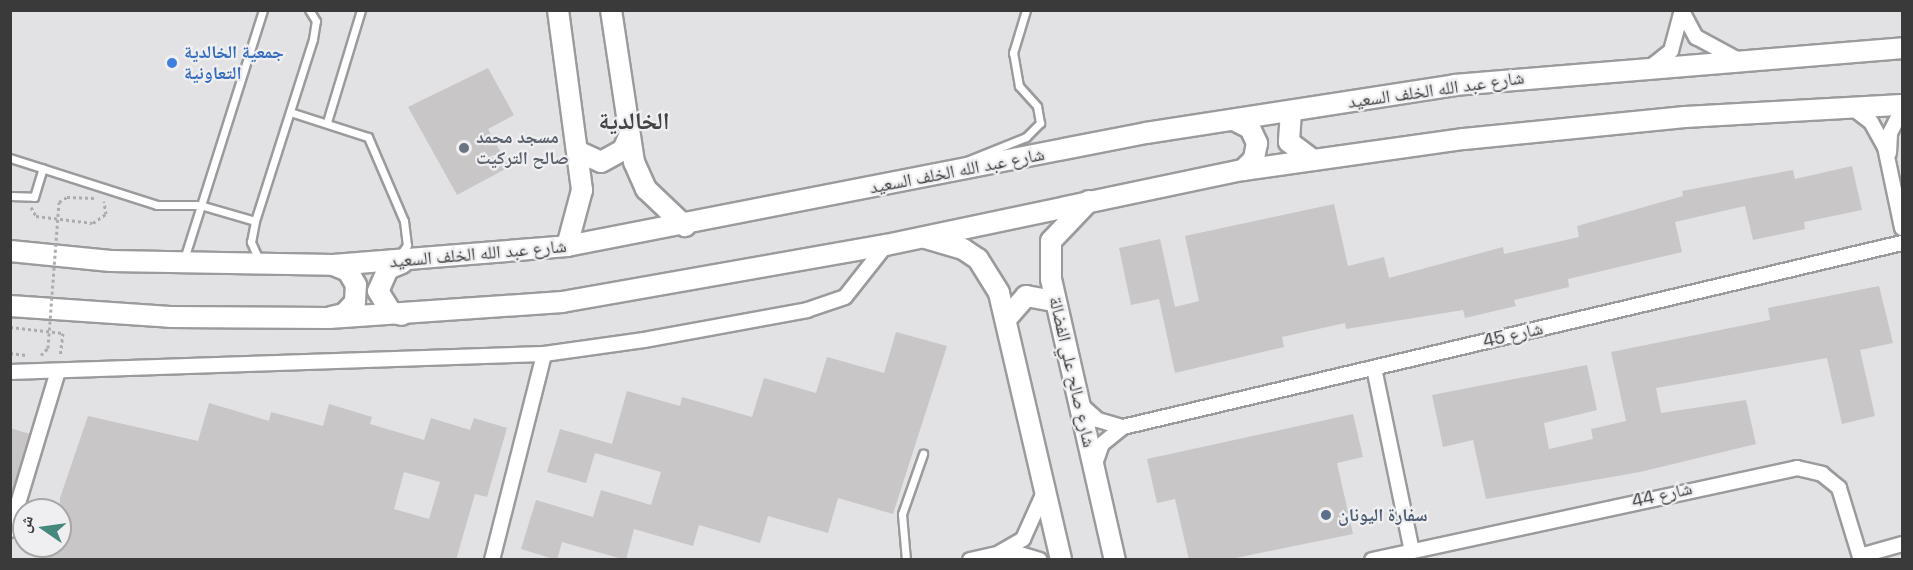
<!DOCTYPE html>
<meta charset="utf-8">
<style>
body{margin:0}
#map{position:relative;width:1913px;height:570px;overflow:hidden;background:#e2e2e4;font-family:"Space Grotesk","Noto Naskh Arabic",sans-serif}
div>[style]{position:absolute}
.building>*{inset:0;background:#c8c6c6}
.path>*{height:3px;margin-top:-1.5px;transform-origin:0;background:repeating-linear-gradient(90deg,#acacae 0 3px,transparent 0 6px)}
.roads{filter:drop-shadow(2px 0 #9b9b9d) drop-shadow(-2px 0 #9b9b9d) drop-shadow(0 2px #9b9b9d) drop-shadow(0 -2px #9b9b9d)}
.lane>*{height:7px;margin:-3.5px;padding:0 3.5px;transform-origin:3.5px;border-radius:3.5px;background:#fff}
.street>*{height:14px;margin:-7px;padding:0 7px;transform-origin:7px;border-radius:7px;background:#fff}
.secondary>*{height:20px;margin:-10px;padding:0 10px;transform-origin:10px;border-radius:10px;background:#fff}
.path-bridge>*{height:3px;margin-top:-1.5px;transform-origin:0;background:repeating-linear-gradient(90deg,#acacae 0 3px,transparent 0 6px)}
.dots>*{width:16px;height:16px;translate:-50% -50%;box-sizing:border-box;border:3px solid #efeff1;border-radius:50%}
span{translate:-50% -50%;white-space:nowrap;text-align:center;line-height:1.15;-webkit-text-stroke:4.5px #efeff1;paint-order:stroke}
.shop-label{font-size:18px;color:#366cbe;font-weight:700}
.left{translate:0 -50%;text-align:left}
.street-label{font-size:18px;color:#3a3a3b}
.worship-label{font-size:18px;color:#5b616d;font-weight:700}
.service-label{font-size:18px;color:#4e5e75;font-weight:700}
.district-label{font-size:24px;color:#444445;font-weight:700}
.frame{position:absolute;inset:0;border:12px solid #3a3a3b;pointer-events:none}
.north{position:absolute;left:12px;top:498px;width:60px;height:60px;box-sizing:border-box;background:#efeff1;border:2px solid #a7a7a8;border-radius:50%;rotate:283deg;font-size:16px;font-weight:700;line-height:24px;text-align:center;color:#3a3a3b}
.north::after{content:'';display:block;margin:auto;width:21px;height:27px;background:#45897c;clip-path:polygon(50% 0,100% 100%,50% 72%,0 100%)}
</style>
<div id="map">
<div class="building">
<div style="clip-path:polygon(488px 68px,514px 115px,488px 129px,509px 167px,457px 195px,408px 107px)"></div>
<div style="clip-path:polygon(1852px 166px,1862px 210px,1804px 222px,1805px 229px,1753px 240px,1745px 206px,1675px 222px,1682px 252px,1568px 279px,1569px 287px,1514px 300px,1516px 306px,1465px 318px,1463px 310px,1346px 329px,1345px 323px,1282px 337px,1284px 347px,1175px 373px,1159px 299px,1131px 305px,1119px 248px,1160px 239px,1175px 307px,1199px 301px,1185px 236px,1334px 204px,1348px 266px,1384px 257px,1389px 278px,1503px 247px,1504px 254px,1579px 237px,1577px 226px,1683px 196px,1682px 191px,1793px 170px,1795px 179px)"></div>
<div style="clip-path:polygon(1879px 286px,1893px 343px,1860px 350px,1875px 416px,1842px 424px,1827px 358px,1656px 388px,1661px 413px,1746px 400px,1756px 444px,1640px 472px,1486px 499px,1473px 440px,1443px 447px,1432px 395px,1587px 365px,1597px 410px,1544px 423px,1549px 449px,1593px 439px,1591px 429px,1626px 421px,1611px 352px,1770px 320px,1768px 308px)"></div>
<div style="clip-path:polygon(896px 332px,947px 346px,893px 514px,838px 498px,828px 533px,768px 516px,760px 543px,699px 525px,693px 546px,634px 529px,626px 560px,562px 542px,557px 560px,521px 549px,536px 500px,593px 517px,601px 490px,651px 505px,661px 472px,595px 453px,586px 483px,547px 472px,560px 429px,612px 444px,627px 391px,680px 406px,682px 397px,752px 417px,764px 378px,816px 393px,827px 357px,884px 373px)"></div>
<div style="clip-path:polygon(evenodd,209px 403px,269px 421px,271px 412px,323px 426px,329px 404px,372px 417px,370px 424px,424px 440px,431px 418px,470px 430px,474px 418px,507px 428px,487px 497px,475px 494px,456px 560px,44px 560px,48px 546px,60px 546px,60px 498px,88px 416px,198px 441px,209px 403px,404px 472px,440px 482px,429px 519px,394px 509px,404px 472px)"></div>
<div style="clip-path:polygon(1353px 414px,1363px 457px,1337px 463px,1353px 534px,1226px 560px,1189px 560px,1175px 499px,1157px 503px,1147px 459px)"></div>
<div style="clip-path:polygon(10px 428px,30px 434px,11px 495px,10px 495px)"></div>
</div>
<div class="path">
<div style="left:59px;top:202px;width:9px;rotate:-32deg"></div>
<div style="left:67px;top:197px;width:28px;rotate:2deg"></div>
<div style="left:31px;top:207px;width:10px;rotate:61deg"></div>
<div style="left:36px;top:216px;width:57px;rotate:7deg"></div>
<div style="left:93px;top:223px;width:16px;rotate:-35deg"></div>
<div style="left:106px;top:214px;width:13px;rotate:-99deg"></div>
<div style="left:10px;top:327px;width:53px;rotate:6.5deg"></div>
<div style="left:63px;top:333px;width:23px;rotate:97deg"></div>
<div style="left:10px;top:353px;width:16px;rotate:7deg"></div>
<div style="left:41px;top:355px;width:10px;rotate:-45deg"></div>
</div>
<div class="roads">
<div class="lane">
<div style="left:290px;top:112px;width:82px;rotate:17.8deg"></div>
<div style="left:368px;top:137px;width:91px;rotate:66.8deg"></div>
<div style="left:404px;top:221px;width:24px;rotate:83deg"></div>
<div style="left:407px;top:245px;width:14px;rotate:126deg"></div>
<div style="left:327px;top:122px;width:117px;rotate:-73.1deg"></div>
<div style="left:10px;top:158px;width:154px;rotate:17.7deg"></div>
<div style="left:157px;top:205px;width:43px"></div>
<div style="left:200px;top:205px;width:57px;rotate:16.2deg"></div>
<div style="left:964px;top:162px;width:67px;rotate:-22deg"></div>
<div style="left:1026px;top:137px;width:20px;rotate:-45deg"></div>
<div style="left:1040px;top:123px;width:17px;rotate:-100deg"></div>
<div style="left:1037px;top:106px;width:27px;rotate:-132deg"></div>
<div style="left:1019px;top:86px;width:34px;rotate:-100deg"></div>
<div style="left:1013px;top:53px;width:45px;rotate:-73.2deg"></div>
<div style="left:10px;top:196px;width:24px;rotate:2deg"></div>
<div style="left:34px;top:197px;width:30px;rotate:-73deg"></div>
<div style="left:184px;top:259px;width:261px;rotate:-72.4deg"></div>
<div style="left:259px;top:260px;width:20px;rotate:-114deg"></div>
<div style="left:251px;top:242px;width:21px;rotate:-79deg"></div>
<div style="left:255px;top:221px;width:191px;rotate:-72.3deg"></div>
<div style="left:313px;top:39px;width:18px;rotate:-81deg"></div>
<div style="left:316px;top:21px;width:13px;rotate:-122deg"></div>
<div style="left:906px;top:560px;width:46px;rotate:-95deg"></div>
<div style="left:902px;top:514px;width:64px;rotate:-70.7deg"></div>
</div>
<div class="street">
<div style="left:1682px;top:11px;width:30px;rotate:62deg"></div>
<div style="left:1696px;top:37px;width:44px;rotate:28.3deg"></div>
<div style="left:1653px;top:65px;width:23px;rotate:-38deg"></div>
<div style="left:1671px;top:51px;width:39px;rotate:-75deg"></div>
<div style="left:1851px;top:107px;width:25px;rotate:37deg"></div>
<div style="left:1871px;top:122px;width:29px;rotate:61deg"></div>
<div style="left:1885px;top:147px;width:83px;rotate:78.1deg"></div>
<div style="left:1889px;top:153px;width:20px;rotate:-87deg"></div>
<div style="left:1890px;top:133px;width:27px;rotate:-63deg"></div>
<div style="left:1374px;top:368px;width:187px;rotate:78.3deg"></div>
<div style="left:10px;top:372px;width:534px;rotate:-1.93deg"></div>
<div style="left:544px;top:354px;width:101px;rotate:-8deg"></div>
<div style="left:644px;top:340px;width:166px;rotate:-10.4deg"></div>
<div style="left:807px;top:310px;width:40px;rotate:-18.9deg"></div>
<div style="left:845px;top:297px;width:66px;rotate:-51.7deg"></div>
<div style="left:1080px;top:404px;width:24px;rotate:42deg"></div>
<div style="left:1098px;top:420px;width:26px;rotate:16deg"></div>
<div style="left:1095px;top:464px;width:21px;rotate:-71deg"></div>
<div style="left:1102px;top:444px;width:27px;rotate:-39deg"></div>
<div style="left:1123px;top:427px;width:800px;rotate:-13.29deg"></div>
<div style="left:10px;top:530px;width:163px;rotate:-73.2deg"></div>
<div style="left:999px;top:553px;width:28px;rotate:-30deg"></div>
<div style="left:1023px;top:539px;width:54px;rotate:-65.8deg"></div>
<div style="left:1860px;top:556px;width:44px;rotate:-15.9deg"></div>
<div style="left:492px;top:560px;width:212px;rotate:-75.8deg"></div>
<div style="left:970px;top:560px;width:41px;rotate:-12.7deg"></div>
<div style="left:1010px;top:551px;width:31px;rotate:17deg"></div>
<div style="left:1372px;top:560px;width:435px;rotate:-12.2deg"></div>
<div style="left:1797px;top:468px;width:26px;rotate:13deg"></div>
<div style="left:1822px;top:474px;width:22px;rotate:39deg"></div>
<div style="left:1839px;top:488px;width:75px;rotate:73deg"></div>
</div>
<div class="secondary">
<div style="left:558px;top:10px;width:182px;rotate:82.4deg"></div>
<div style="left:582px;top:190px;width:58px;rotate:105deg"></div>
<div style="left:611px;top:10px;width:154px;rotate:81.4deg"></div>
<div style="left:634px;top:162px;width:30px;rotate:66deg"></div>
<div style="left:646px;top:189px;width:54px;rotate:43.5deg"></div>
<div style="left:1291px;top:112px;width:30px;rotate:94deg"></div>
<div style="left:1289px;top:142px;width:30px;rotate:37deg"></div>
<div style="left:1236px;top:121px;width:16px;rotate:27deg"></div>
<div style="left:1250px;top:128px;width:17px;rotate:65deg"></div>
<div style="left:1257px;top:143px;width:16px;rotate:101deg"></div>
<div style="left:1254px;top:159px;width:16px;rotate:135deg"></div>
<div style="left:579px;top:152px;width:24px;rotate:24deg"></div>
<div style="left:601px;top:162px;width:25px;rotate:-29deg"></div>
<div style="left:623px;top:150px;width:13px;rotate:-67deg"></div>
<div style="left:1089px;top:201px;width:55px;rotate:133.5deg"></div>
<div style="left:1051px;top:241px;width:38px;rotate:90deg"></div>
<div style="left:1051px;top:279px;width:288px;rotate:77.2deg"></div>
<div style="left:925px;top:238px;width:40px;rotate:16deg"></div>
<div style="left:963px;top:249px;width:18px;rotate:34deg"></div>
<div style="left:978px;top:259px;width:40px;rotate:58deg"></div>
<div style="left:999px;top:293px;width:274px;rotate:76.9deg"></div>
<div style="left:10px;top:251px;width:101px;rotate:5.7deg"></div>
<div style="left:111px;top:261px;width:222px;rotate:1deg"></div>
<div style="left:333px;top:265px;width:235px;rotate:-4.6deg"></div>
<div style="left:567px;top:246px;width:590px;rotate:-11.04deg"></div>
<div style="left:1146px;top:133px;width:313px;rotate:-8.8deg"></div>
<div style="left:1455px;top:85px;width:449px;rotate:-4.7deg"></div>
<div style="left:402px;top:263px;width:15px;rotate:157deg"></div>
<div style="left:388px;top:269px;width:24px;rotate:114deg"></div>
<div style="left:378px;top:291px;width:25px;rotate:58deg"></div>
<div style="left:391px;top:312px;width:11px;rotate:15deg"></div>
<div style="left:10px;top:306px;width:160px;rotate:3.9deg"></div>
<div style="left:170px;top:317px;width:159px;rotate:0.4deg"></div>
<div style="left:329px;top:318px;width:234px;rotate:-3.9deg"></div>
<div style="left:562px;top:302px;width:329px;rotate:-10deg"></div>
<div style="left:886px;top:245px;width:365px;rotate:-11.9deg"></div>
<div style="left:1243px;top:170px;width:223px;rotate:-8deg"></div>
<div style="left:1464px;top:139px;width:222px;rotate:-5.7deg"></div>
<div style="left:1685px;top:117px;width:217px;rotate:-3.2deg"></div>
<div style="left:331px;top:317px;width:13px;rotate:-13deg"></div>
<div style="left:344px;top:314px;width:16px;rotate:-47deg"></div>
<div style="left:355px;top:302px;width:17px;rotate:-87deg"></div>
<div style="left:356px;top:285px;width:16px;rotate:-120deg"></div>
<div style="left:348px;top:271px;width:16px;rotate:-158deg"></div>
<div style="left:1007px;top:318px;width:29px;rotate:-49deg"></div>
<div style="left:1026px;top:296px;width:29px;rotate:10deg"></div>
</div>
</div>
<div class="path-bridge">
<div style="left:48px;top:348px;width:146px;rotate:-85.7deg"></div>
</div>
<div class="dots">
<div style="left:172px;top:63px;background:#3f7fe0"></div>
<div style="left:464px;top:148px;background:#6b7280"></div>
<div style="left:1326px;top:515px;background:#5c6f8a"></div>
</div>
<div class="shop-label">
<span class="left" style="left:184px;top:63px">جمعية الخالدية<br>التعاونية</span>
</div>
<div class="street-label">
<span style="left:1436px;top:90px;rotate:-8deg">شارع عبد الله الخلف السعيد</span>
<span style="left:957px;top:171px;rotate:-11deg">شارع عبد الله الخلف السعيد</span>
<span style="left:478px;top:254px;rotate:-5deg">شارع عبد الله الخلف السعيد</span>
<span style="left:1513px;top:335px;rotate:-13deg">شارع 45</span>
<span style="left:1072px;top:372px;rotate:77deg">شارع صالح علي الفضالة</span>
<span style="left:1662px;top:495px;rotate:-13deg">شارع 44</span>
</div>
<div class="worship-label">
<span class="left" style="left:476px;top:148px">مسجد محمد<br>صالح التركيت</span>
</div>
<div class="service-label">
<span class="left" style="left:1338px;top:515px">سفارة اليونان</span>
</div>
<div class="district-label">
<span style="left:634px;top:121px">الخالدية</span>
</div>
<div class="frame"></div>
<div class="north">ش</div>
</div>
